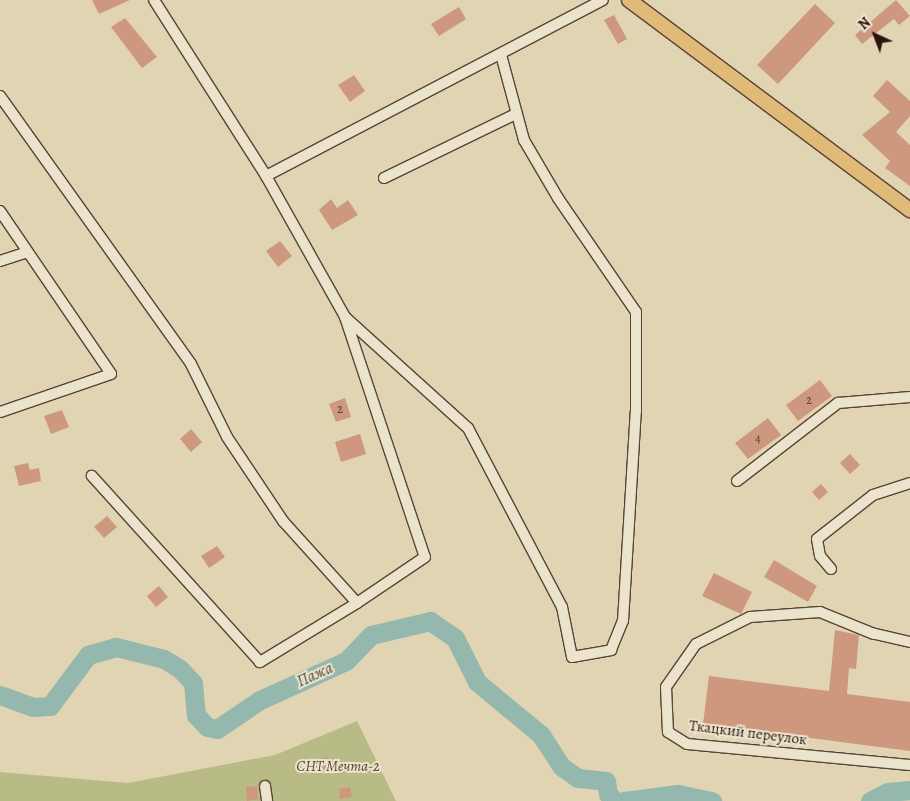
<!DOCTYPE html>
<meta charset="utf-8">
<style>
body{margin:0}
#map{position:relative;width:910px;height:801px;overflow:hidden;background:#e1d4b2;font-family:Alegreya,serif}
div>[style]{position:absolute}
.green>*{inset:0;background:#b9bb87}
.river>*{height:19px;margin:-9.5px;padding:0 9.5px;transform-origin:9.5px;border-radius:9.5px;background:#94b8ad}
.building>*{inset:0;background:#ce987f}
.roads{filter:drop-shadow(1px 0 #584435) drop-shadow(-1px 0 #584435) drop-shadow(0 1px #584435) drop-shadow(0 -1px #584435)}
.minor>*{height:10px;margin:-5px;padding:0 5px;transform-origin:5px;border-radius:5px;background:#ece3cd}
.major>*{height:14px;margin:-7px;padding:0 7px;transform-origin:7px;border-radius:7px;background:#e0ba79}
span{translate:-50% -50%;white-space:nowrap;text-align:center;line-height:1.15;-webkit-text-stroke:4px #ece3cd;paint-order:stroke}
.number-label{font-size:12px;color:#533528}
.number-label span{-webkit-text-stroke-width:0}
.street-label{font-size:15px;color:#2a140b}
.park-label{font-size:15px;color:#554630;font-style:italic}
.water-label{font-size:16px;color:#4f4d44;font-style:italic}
.north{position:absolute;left:850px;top:10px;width:50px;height:50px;-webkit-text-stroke:4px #ece3cd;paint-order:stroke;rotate:317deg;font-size:14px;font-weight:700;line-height:20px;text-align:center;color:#2a140b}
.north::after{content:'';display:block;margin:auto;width:18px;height:22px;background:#2a140b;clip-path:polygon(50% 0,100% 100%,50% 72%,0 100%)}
</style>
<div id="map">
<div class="green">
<div style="clip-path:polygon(357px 721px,396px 801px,0 801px,0 772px,128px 783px,275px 755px)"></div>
</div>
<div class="river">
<div style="left:0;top:695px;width:35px;rotate:20deg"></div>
<div style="left:33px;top:707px;width:17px;rotate:-3deg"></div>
<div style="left:50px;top:706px;width:64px;rotate:-53.3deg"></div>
<div style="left:88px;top:655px;width:29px;rotate:-16deg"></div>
<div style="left:116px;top:647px;width:49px;rotate:14deg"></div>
<div style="left:164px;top:659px;width:19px;rotate:32deg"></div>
<div style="left:180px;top:669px;width:19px;rotate:47deg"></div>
<div style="left:193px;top:683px;width:32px;rotate:85deg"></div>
<div style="left:196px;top:715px;width:16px;rotate:47deg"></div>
<div style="left:207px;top:727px;width:10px;rotate:11deg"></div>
<div style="left:217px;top:729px;width:52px;rotate:-34deg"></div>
<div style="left:260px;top:700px;width:94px;rotate:-24.4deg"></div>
<div style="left:346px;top:661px;width:36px;rotate:-46deg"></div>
<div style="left:371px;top:635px;width:61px;rotate:-13.3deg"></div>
<div style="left:430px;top:621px;width:30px;rotate:34deg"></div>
<div style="left:455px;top:638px;width:49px;rotate:63.4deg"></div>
<div style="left:477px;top:682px;width:83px;rotate:39.6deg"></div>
<div style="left:541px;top:735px;width:38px;rotate:57deg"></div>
<div style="left:562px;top:767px;width:19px;rotate:35deg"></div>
<div style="left:578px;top:778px;width:28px;rotate:6deg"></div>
<div style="left:606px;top:781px;width:13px;rotate:81deg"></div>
<div style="left:608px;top:794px;width:10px;rotate:45deg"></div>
<div style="left:624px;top:801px;width:54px;rotate:-7.4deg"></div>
<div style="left:678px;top:794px;width:35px;rotate:12deg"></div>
<div style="left:870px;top:801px;width:20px;rotate:-27deg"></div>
<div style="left:888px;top:792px;width:22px;rotate:-5deg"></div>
</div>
<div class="building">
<div style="clip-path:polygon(92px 0,130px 0,99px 14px)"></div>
<div style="clip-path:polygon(896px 0,910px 16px,899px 25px,894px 19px,862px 44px,855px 35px)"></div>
<div style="clip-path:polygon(815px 4px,835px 23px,778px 84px,757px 65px)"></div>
<div style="clip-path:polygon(459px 7px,466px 19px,439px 36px,431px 24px)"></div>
<div style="clip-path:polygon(614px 15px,627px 39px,618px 44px,604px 20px)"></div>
<div style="clip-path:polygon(125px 18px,157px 57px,142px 68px,111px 27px)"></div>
<div style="clip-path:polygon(354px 75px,365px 91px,350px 102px,338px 85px)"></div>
<div style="clip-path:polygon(887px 80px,910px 101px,910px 116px,896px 132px,910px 145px,910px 186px,885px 168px,890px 161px,862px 135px,890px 112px,873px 96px)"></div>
<div style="clip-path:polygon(331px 199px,337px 208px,348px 200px,358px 215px,332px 230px,319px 210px)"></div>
<div style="clip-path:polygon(280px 241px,292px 256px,278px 267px,266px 251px)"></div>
<div style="clip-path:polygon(820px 380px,832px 396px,798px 421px,786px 405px)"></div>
<div style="clip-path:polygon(345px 398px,351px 417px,336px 422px,329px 404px)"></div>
<div style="clip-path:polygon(62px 410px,69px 427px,51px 434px,44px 416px)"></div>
<div style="clip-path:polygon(768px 418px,781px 435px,748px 459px,735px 443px)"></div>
<div style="clip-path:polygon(191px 429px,202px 442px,191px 452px,180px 439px)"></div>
<div style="clip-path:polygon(360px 434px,366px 454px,341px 462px,335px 442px)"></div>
<div style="clip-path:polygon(850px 454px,860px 465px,850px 474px,840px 463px)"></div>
<div style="clip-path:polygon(28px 463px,30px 470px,39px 468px,41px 481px,19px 486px,14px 466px)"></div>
<div style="clip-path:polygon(821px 484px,828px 492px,819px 500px,812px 492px)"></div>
<div style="clip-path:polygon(107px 516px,117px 527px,104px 538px,94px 527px)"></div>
<div style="clip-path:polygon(217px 546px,225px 557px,209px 568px,201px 556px)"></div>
<div style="clip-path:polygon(774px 560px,817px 586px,808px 602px,764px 577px)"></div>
<div style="clip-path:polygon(714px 573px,752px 592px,741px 614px,702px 596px)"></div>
<div style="clip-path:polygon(159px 586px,168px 597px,156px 607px,147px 596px)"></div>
<div style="clip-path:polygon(835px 630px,859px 635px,856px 669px,849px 668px,847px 694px,910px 702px,910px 751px,703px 724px,709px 676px,829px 691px)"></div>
<div style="clip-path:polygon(328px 757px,331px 768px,317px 772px,314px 761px)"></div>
<div style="clip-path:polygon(257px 786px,258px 799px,247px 801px,246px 787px)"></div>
<div style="clip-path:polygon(350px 787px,352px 797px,340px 799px,339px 789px)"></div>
</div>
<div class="roads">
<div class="minor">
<div style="left:154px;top:0;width:209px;rotate:57.5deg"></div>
<div style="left:266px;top:176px;width:162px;rotate:60.7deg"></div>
<div style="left:345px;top:317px;width:253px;rotate:71.6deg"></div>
<div style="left:425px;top:557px;width:82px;rotate:145.9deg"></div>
<div style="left:0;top:96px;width:329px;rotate:54.5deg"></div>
<div style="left:191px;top:364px;width:81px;rotate:63.7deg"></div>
<div style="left:227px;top:437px;width:101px;rotate:56.3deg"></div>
<div style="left:283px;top:521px;width:110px;rotate:47.9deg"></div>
<div style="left:357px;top:603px;width:114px;rotate:148.7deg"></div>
<div style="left:260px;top:662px;width:251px;rotate:-132.1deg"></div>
<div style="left:266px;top:176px;width:380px;rotate:-27.6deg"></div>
<div style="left:384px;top:178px;width:147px;rotate:-25.9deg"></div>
<div style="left:0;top:211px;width:197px;rotate:55.7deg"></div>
<div style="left:111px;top:374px;width:117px;rotate:161.1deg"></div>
<div style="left:0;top:261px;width:29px;rotate:-18deg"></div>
<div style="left:345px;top:317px;width:166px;rotate:42.1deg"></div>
<div style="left:468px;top:428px;width:202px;rotate:62.3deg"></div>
<div style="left:562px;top:607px;width:51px;rotate:78.7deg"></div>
<div style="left:572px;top:657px;width:40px;rotate:-10deg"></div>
<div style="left:611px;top:650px;width:31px;rotate:-68deg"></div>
<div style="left:623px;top:621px;width:210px;rotate:-86.5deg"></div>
<div style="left:636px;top:411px;width:99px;rotate:-90deg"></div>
<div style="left:636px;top:312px;width:138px;rotate:-124.4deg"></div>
<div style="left:558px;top:198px;width:67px;rotate:-120.4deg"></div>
<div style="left:524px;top:140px;width:88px;rotate:-105.1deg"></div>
<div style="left:737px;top:481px;width:128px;rotate:-37.7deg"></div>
<div style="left:838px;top:403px;width:72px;rotate:-4.8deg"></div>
<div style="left:831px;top:569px;width:17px;rotate:-130deg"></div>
<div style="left:820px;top:556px;width:17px;rotate:-100deg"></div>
<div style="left:817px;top:539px;width:71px;rotate:-38.2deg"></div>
<div style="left:873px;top:495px;width:39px;rotate:-18deg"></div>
<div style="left:910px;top:642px;width:37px;rotate:-167deg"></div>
<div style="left:874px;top:634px;width:58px;rotate:-157.8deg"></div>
<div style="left:820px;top:612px;width:70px;rotate:175.9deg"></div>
<div style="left:750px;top:617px;width:60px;rotate:153.4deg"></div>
<div style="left:696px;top:644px;width:52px;rotate:124.9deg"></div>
<div style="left:666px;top:687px;width:45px;rotate:87.5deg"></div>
<div style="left:668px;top:732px;width:22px;rotate:32deg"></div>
<div style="left:687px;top:744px;width:224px;rotate:5.4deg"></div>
<div style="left:265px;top:786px;width:15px;rotate:82deg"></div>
</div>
<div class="major">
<div style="left:629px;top:0;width:351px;rotate:36.8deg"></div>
</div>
</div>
<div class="number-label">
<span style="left:809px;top:401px">2</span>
<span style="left:340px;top:410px">2</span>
<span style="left:758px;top:439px">4</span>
</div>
<div class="street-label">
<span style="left:748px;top:733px;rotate:7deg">Ткацкий переулок</span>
</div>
<div class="park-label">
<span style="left:338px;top:767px">СНТ Мечта-2</span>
</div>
<div class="water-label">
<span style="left:315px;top:675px;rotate:-24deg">Пажа</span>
</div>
<div class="north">N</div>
</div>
